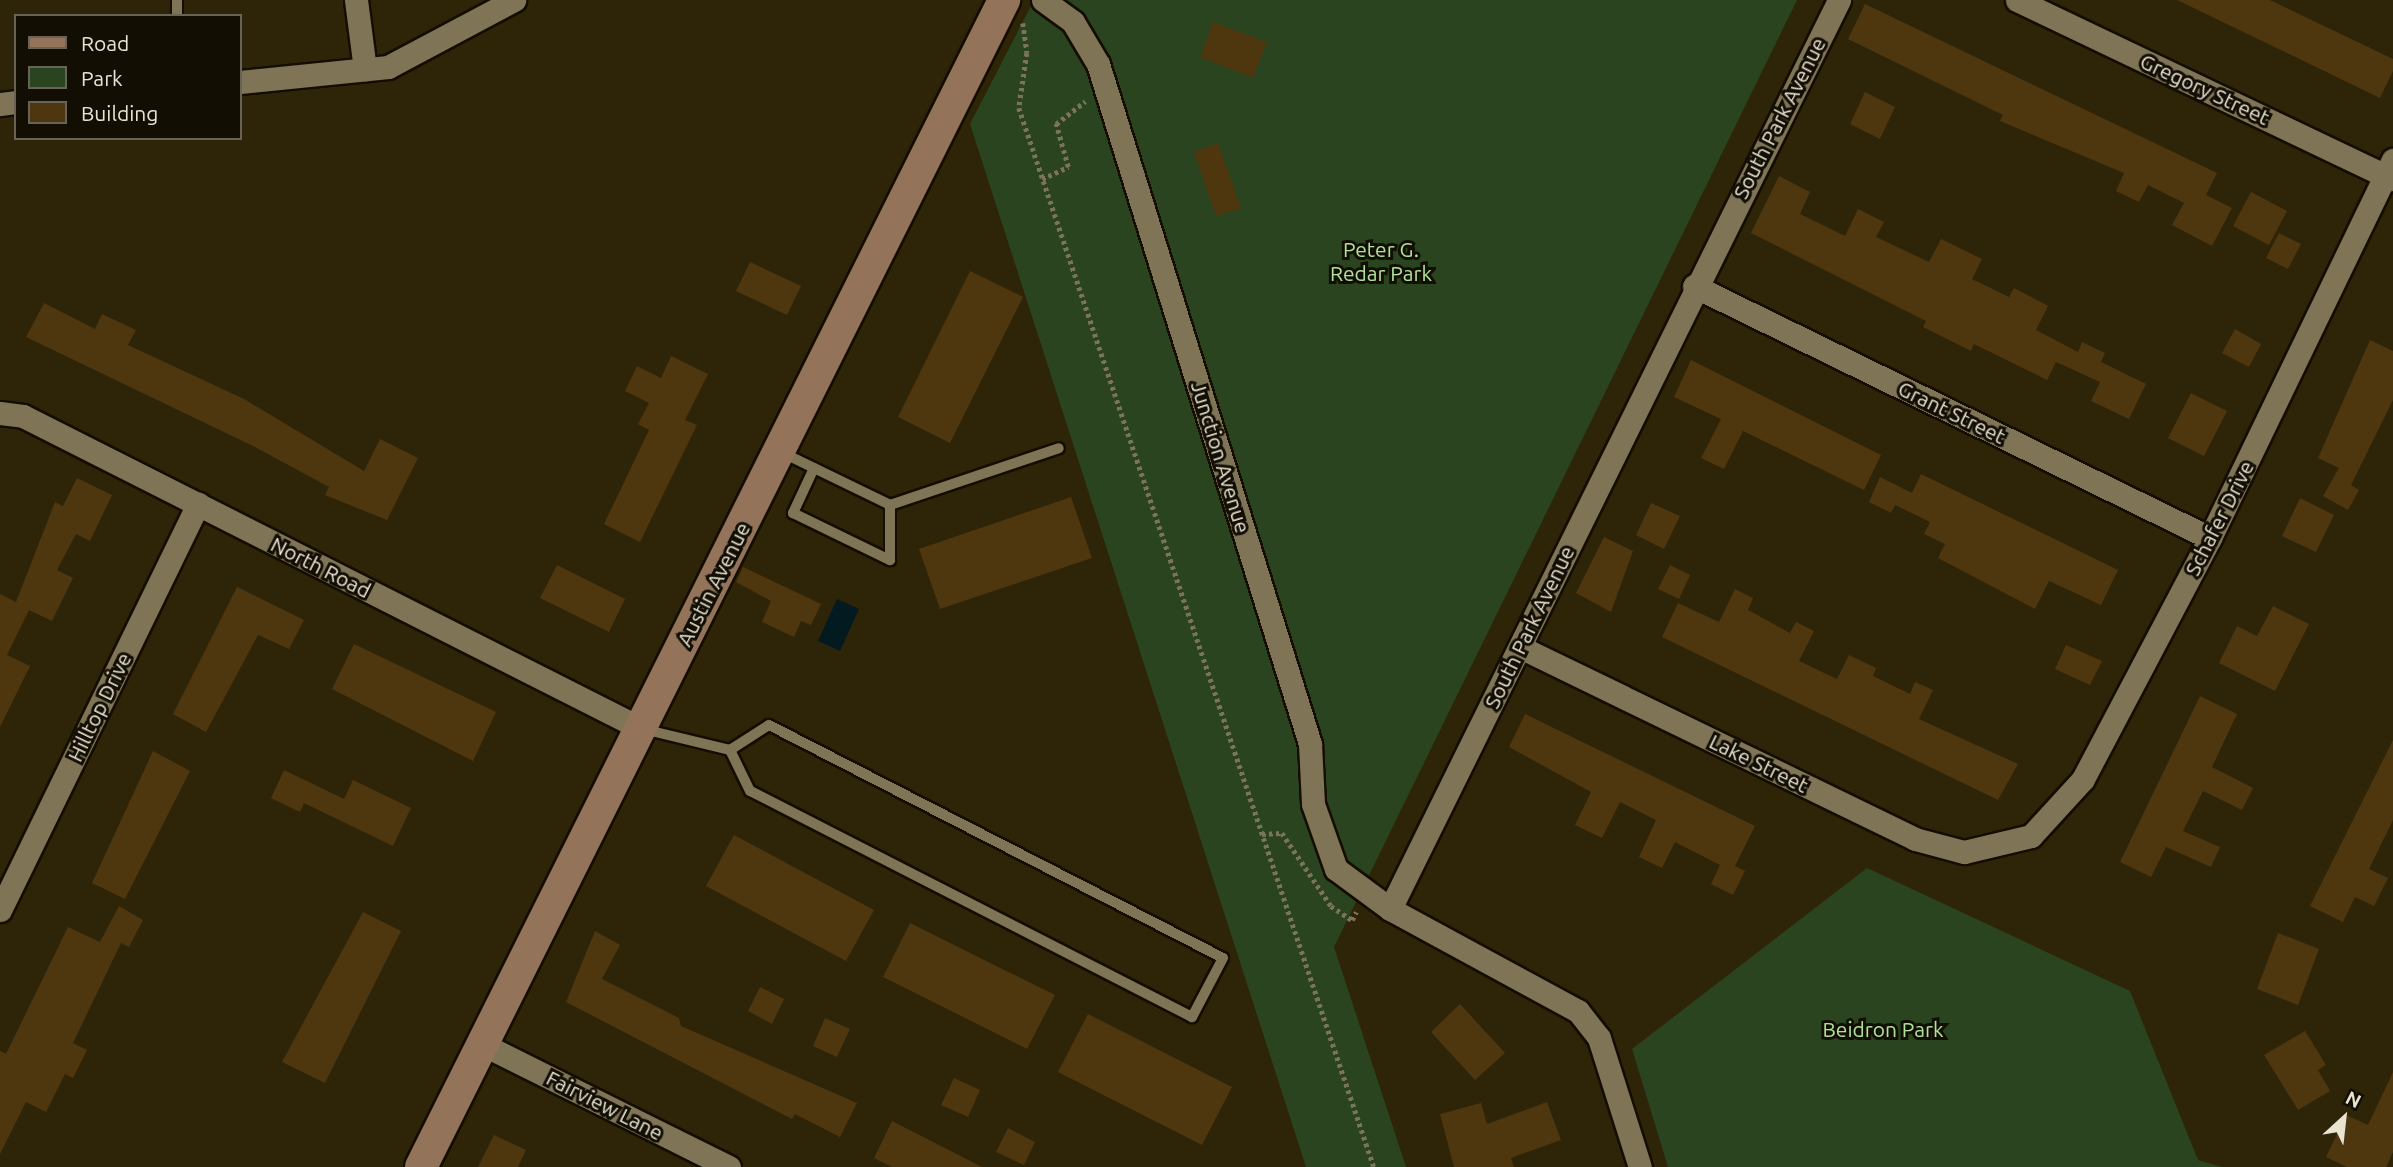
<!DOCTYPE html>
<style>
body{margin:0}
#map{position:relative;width:2393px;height:1167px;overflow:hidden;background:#2e2407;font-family:Ubuntu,sans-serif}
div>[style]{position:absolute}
.green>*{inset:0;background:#2a441f}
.water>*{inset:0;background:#041a21}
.building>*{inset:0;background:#4e370f}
.path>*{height:4.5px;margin-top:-2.25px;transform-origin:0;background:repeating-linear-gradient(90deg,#7b735b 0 3.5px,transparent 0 7px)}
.roads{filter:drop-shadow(2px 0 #140d00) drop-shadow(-2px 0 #140d00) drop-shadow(0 2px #140d00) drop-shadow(0 -2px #140d00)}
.lane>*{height:10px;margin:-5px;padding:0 5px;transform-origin:5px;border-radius:5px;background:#7f7456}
.street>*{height:23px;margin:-11.5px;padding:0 11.5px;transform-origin:11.5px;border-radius:11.5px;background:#7f7456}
.secondary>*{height:32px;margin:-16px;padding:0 16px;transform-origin:16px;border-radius:16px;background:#93745a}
span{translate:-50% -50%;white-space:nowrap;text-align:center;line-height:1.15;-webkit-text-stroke:6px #120e04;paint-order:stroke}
.street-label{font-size:21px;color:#e9e3d2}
.park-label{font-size:21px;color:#afe29a}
.legend{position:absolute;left:14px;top:14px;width:228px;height:126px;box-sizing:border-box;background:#120e04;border:2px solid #686356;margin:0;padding:9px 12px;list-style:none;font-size:21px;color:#e9e3d2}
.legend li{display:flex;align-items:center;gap:14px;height:35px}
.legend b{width:35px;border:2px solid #686356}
.north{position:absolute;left:2309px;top:1083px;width:70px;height:70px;-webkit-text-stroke:5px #120e04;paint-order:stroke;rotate:27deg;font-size:19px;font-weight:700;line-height:28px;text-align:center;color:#e9e3d2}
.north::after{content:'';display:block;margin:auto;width:24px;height:32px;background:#e9e3d2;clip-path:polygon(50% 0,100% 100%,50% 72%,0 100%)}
</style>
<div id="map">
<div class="green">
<div style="clip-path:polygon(1034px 0,1797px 0,1334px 947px,1406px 1167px,1306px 1167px,970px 124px)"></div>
<div style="clip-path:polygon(1867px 868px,2130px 991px,2198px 1160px,2222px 1167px,1668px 1167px,1632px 1049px)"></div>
</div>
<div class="water">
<div style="clip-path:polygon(837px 599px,859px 609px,840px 651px,818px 641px)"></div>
</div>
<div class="building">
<div style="clip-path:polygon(2177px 0,2270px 0,2393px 59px,2393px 71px,2380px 98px)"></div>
<div style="clip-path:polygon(1865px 4px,2217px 173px,2206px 195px,2232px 208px,2212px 246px,2172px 225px,2184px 203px,2148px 185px,2139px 202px,2116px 191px,2124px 173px,2000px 121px,2003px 115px,1848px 39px)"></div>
<div style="clip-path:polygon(1213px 22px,1267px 42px,1253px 78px,1200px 57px)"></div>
<div style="clip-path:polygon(1865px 92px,1895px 107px,1880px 139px,1850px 124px)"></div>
<div style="clip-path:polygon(1218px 143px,1241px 208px,1216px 216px,1194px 152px)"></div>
<div style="clip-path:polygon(1779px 176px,1810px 192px,1800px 214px,1845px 236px,1858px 209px,1884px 222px,1876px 237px,1929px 262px,1941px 239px,1982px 259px,1972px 279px,2009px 297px,2014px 288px,2048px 306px,2036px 330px,2078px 352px,2082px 342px,2105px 353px,2101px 362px,2146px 384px,2129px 419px,2091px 401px,2100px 382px,2056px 362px,2047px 380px,1974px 344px,1971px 351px,1923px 327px,1926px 321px,1751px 233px)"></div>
<div style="clip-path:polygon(2251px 192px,2287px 211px,2269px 245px,2233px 226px)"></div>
<div style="clip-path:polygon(2279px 233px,2301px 244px,2288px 269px,2266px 258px)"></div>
<div style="clip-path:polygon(750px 262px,801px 286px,787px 315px,736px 291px)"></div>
<div style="clip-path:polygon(970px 271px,1023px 297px,950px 443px,898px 417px)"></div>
<div style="clip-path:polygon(44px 303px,95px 329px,102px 314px,136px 330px,128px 345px,244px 399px,364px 471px,380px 439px,418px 458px,387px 520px,325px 495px,329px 487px,253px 446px,26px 337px)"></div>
<div style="clip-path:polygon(2235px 329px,2261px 344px,2249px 367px,2222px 353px)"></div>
<div style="clip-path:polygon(2370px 340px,2393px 351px,2393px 400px,2351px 485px,2359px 490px,2348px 510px,2323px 496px,2339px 468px,2318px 458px)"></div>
<div style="clip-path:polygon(671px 356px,708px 374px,685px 420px,697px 425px,640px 542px,604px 524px,649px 430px,638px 424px,649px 403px,625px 391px,637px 366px,661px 378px)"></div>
<div style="clip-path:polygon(1691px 360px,1881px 455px,1864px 490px,1743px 431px,1724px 469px,1701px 458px,1721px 419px,1674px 397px)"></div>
<div style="clip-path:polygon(2191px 393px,2227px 411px,2204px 456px,2168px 438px)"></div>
<div style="clip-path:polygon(1921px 474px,2118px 570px,2101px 605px,2049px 581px,2035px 609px,1938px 558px,1945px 544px,1924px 534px,1930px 522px,1895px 505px,1891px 513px,1869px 502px,1880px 477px,1912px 493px)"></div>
<div style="clip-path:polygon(77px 478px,112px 495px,90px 541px,76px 534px,57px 570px,73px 578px,52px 621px,29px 610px,7px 655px,30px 666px,0 727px,0 594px,16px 602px,55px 502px,63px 506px)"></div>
<div style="clip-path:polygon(1071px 497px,1092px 558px,940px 609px,919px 549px)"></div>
<div style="clip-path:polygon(2300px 498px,2334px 515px,2316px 552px,2282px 536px)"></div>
<div style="clip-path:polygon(1651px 503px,1680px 516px,1664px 549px,1636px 535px)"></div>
<div style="clip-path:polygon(1604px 537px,1633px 551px,1611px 612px,1576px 593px)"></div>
<div style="clip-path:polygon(557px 565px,625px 599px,609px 632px,540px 598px)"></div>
<div style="clip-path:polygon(1670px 565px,1690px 575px,1679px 599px,1658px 589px)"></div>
<div style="clip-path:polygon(743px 567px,821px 604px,811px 625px,801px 621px,794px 637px,762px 622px,771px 601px,736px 582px)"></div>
<div style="clip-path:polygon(237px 587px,304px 620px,289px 649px,258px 635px,206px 732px,173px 714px)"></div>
<div style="clip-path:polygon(1735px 589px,1753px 598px,1748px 610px,1790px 633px,1796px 622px,1814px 631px,1799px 661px,1837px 679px,1849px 655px,1876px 668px,1873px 676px,1910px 694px,1915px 682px,1933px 690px,1919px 719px,2018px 764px,1998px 800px,1662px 637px,1678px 603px,1719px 622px)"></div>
<div style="clip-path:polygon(2273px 606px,2309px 624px,2275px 691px,2219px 663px,2237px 626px,2257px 636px)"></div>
<div style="clip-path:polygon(354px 644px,496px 712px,473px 761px,332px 689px)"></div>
<div style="clip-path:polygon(2066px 645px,2102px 661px,2090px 685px,2055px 669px)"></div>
<div style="clip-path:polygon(2200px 696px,2237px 714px,2212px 767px,2253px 788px,2242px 810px,2203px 791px,2183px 831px,2220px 847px,2211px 867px,2166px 847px,2151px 877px,2120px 862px)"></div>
<div style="clip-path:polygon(1525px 714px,1755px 826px,1735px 866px,1745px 871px,1733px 895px,1711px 884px,1720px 865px,1675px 842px,1662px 868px,1639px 857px,1656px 820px,1620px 802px,1602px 838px,1575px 825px,1591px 792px,1509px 747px)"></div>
<div style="clip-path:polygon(2393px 740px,2393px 820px,2369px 869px,2388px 878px,2374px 906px,2355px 897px,2343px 922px,2310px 906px)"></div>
<div style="clip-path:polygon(153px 751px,190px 771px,125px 899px,92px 883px)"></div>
<div style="clip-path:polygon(284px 770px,344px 799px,353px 780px,411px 808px,393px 846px,304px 803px,300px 812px,271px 798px)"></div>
<div style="clip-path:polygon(734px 835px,874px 910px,846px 961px,706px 886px)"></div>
<div style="clip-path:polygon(119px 906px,143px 920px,129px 947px,121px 943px,73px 1043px,87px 1050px,73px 1078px,65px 1074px,46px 1112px,26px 1102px,0 1154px,0 1051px,6px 1054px,68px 927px,100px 942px)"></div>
<div style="clip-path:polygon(363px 912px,401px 931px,325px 1083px,282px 1062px)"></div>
<div style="clip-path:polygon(910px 923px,1055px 995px,1027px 1049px,883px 977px)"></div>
<div style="clip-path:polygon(595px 931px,620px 945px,602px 979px,679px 1018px,681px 1026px,857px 1103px,840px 1137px,795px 1114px,792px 1119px,566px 1002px)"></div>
<div style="clip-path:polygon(2278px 933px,2319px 949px,2298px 1005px,2257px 989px)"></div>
<div style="clip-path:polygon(760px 987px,784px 999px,772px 1024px,748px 1011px)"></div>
<div style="clip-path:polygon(1460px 1004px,1505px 1053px,1475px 1080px,1431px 1032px)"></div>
<div style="clip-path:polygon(1088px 1014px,1232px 1087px,1202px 1145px,1058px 1072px)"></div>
<div style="clip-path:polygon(825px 1018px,850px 1029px,837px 1057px,813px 1046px)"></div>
<div style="clip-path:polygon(2305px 1031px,2326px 1065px,2318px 1070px,2330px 1091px,2298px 1110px,2264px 1055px)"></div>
<div style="clip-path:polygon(2393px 1072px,2393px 1152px,2386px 1167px,2347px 1167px,2326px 1157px,2346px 1115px,2368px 1125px)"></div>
<div style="clip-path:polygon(954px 1078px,980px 1090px,968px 1117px,941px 1105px)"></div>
<div style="clip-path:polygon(1547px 1102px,1561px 1140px,1511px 1158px,1514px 1167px,1454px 1167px,1440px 1114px,1481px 1103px,1487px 1124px)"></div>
<div style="clip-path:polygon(892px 1121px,982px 1167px,892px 1167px,874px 1158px)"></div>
<div style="clip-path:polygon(1008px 1128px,1035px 1142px,1024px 1165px,996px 1152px)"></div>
<div style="clip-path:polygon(494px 1135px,526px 1150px,518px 1167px,478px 1167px)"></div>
</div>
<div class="path">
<div style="left:1023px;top:23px;width:30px;rotate:82deg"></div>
<div style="left:1027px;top:53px;width:56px;rotate:98.3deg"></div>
<div style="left:1019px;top:108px;width:1117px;rotate:71.47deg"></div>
<div style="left:1042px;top:179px;width:29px;rotate:-25deg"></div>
<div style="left:1068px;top:167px;width:45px;rotate:-105.6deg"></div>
<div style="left:1056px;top:124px;width:37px;rotate:-38deg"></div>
<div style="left:1262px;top:834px;width:20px;rotate:-3deg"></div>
<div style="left:1282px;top:833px;width:88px;rotate:56.1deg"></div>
<div style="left:1331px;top:906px;width:25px;rotate:34deg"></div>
<div style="left:1352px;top:920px;width:9px;rotate:-63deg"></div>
</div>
<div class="roads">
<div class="lane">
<div style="left:177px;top:0;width:16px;rotate:90deg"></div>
<div style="left:781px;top:452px;width:121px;rotate:25.9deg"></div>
<div style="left:890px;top:505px;width:178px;rotate:-18.6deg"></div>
<div style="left:814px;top:468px;width:50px;rotate:115deg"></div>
<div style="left:793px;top:513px;width:108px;rotate:25.9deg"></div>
<div style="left:890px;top:560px;width:55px;rotate:-90deg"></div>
<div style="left:643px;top:729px;width:89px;rotate:13.6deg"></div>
<div style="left:730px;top:750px;width:46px;rotate:-32.7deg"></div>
<div style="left:769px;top:725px;width:510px;rotate:27.17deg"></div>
<div style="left:1223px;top:958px;width:67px;rotate:117.7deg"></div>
<div style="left:1192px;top:1017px;width:496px;rotate:-152.9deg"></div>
<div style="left:750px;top:791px;width:46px;rotate:-116deg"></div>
</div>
<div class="street">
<div style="left:356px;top:0;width:70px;rotate:82.6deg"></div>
<div style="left:1043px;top:0;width:37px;rotate:36deg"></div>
<div style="left:1073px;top:22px;width:49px;rotate:59.2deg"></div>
<div style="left:1098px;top:64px;width:712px;rotate:72.68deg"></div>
<div style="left:1310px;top:744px;width:60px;rotate:87.1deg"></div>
<div style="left:1313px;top:804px;width:69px;rotate:70.5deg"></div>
<div style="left:1336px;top:869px;width:67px;rotate:36.5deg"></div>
<div style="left:1390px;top:909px;width:214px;rotate:28.5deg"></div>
<div style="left:1578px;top:1011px;width:34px;rotate:52deg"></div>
<div style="left:1599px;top:1038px;width:135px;rotate:72.4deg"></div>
<div style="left:2017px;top:0;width:416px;rotate:25.5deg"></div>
<div style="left:240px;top:82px;width:149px;rotate:-5.8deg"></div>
<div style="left:388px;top:67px;width:143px;rotate:-28deg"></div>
<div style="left:0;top:104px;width:16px;rotate:-7deg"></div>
<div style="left:1694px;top:286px;width:574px;rotate:26.03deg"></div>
<div style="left:0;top:413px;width:23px;rotate:7deg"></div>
<div style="left:23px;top:416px;width:691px;rotate:26.82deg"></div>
<div style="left:1520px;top:647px;width:439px;rotate:25.9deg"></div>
<div style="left:1915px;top:839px;width:51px;rotate:14.9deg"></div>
<div style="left:1964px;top:852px;width:69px;rotate:-13.4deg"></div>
<div style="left:2031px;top:836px;width:77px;rotate:-47.6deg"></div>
<div style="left:2083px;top:779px;width:272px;rotate:-62.2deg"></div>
<div style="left:2210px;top:538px;width:420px;rotate:-64.2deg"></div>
<div style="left:1390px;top:909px;width:1014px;rotate:-63.71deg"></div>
<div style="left:0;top:910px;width:452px;rotate:-64deg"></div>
<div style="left:482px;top:1044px;width:276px;rotate:26.5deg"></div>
</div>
<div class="secondary">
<div style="left:421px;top:1167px;width:1305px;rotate:-63.45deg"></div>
</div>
</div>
<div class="street-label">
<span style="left:2205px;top:89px;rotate:25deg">Gregory Street</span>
<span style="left:1779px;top:118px;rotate:-63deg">South Park Avenue</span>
<span style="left:1952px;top:412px;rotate:26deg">Grant Street</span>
<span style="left:1221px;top:457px;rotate:73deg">Junction Avenue</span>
<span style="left:2219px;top:518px;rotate:-63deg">Schafer Drive</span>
<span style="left:321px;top:567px;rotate:27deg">North Road</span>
<span style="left:713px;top:584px;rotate:-63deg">Austin Avenue</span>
<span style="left:1529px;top:627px;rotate:-64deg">South Park Avenue</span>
<span style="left:99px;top:707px;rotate:-64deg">Hilltop Drive</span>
<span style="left:1759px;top:763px;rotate:26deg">Lake Street</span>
<span style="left:605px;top:1105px;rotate:27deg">Fairview Lane</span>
</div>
<div class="park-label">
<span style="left:1381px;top:261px">Peter G.<br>Redar Park</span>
<span style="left:1883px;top:1029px">Beidron Park</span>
</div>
<ul class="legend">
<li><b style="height:9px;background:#93745a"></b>Road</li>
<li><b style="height:19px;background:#2a441f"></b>Park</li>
<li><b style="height:19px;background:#4e370f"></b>Building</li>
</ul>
<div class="north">N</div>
</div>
